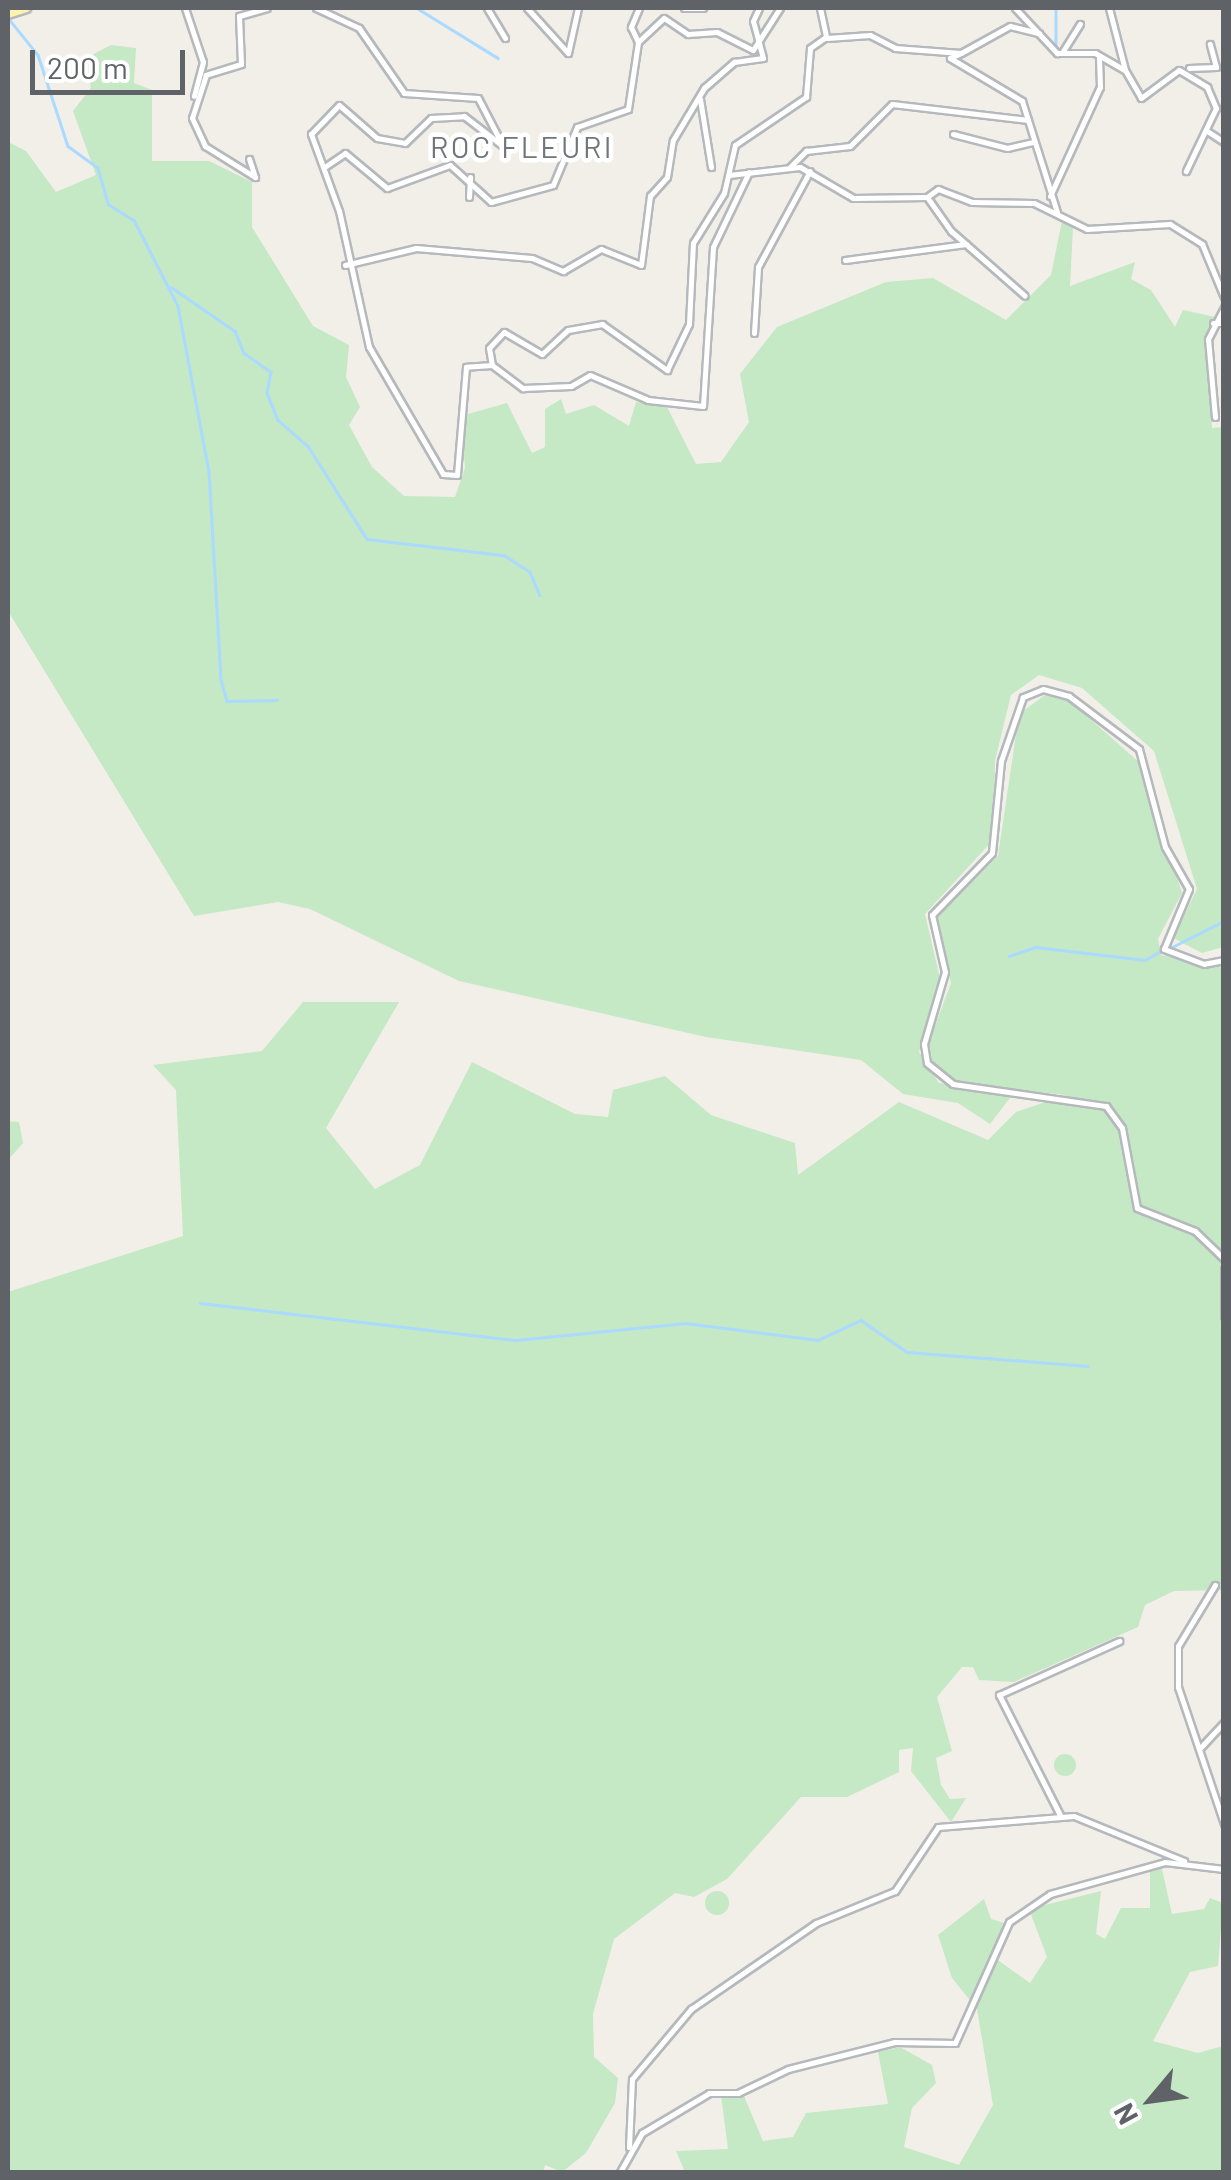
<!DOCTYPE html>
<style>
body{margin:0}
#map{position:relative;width:1231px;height:2180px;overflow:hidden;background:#f1efe8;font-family:Barlow,sans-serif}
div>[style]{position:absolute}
.green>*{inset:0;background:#c5e8c5}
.round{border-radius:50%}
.stream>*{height:2.5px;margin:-1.25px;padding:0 1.25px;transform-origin:1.25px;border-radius:1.25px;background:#aadaff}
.roads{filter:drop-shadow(2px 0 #b5b8bc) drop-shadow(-2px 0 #b5b8bc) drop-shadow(0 2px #b5b8bc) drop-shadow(0 -2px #b5b8bc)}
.minor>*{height:5px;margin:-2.5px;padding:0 2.5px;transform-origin:2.5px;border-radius:2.5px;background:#fff}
.major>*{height:8px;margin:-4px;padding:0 4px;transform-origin:4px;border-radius:4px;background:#fff2af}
span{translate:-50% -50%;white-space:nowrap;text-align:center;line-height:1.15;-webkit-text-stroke:9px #fff;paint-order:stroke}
.neighbourhood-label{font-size:30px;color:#70757a;letter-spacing:2.5px}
.frame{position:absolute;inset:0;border:10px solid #5f6368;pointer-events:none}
.north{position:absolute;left:1101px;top:2050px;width:100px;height:100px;-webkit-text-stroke:8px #fff;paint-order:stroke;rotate:241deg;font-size:28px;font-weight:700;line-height:40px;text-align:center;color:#5f6368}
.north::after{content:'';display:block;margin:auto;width:35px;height:45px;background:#5f6368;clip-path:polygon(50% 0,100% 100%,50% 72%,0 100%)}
.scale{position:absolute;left:30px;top:50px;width:155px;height:45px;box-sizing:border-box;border:5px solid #5f6368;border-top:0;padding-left:12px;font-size:30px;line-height:35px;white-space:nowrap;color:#5f6368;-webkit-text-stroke:8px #fff;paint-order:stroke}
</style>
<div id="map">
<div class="green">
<div style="clip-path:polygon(111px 45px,136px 48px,134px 83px,152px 90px,152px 161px,209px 161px,252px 182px,252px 227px,313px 326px,349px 345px,346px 377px,360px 407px,349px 425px,372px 467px,404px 496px,455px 497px,465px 468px,461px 416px,507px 403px,532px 453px,545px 447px,545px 409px,561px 399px,566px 414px,594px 405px,629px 426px,636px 402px,666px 405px,696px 464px,721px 462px,749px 422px,740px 374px,777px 327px,886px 282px,933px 278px,1006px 320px,1051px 275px,1062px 221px,1073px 227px,1070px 286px,1135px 262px,1131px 279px,1151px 290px,1175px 327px,1183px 310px,1215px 317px,1207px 340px,1212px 428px,1224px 427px,1223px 947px,1202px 953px,1173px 938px,1197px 889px,1154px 751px,1082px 688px,1039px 675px,1011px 695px,995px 761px,994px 839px,925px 914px,940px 979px,919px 1052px,939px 1083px,1013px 1094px,990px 1124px,958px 1103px,903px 1094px,861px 1060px,706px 1037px,459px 981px,310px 909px,278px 902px,194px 916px,8px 611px,8px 142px,26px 151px,56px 192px,96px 175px,73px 111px,91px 88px,84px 59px)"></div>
<div style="clip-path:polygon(1045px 695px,1070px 701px,1142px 765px,1182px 893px,1158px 939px,1161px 955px,1223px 967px,1223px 1590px,1174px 1591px,1145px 1605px,1138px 1627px,1014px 1682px,979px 1680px,973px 1667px,962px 1667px,937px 1697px,952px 1751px,936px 1758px,941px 1785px,950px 1799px,966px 1798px,951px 1822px,911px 1771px,913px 1748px,899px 1750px,899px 1772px,847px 1797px,801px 1797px,727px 1879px,694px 1897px,675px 1893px,614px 1939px,593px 2014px,594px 2057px,618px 2078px,615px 2103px,586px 2153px,562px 2172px,545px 2165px,543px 2172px,8px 2172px,8px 1292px,183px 1236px,176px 1090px,153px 1065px,262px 1051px,303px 1002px,399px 1002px,326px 1128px,375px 1189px,420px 1165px,472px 1062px,575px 1114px,608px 1117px,613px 1090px,665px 1076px,711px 1115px,795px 1143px,798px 1175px,899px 1102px,988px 1140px,1016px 1112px,1066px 1095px,958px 1083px,934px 1069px,929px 1042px,951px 983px,937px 918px,998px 856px,1019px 714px)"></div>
<div style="clip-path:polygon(8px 1121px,19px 1122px,23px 1143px,8px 1160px)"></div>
<div class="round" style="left:1054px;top:1754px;width:22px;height:22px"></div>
<div style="clip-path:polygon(1161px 1865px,1172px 1914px,1204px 1909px,1210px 1898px,1223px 1903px,1218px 1966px,1190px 1972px,1153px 2041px,1198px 2053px,1223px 2046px,1223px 2172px,685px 2172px,676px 2151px,728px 2149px,721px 2095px,744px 2096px,763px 2141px,793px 2137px,806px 2113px,888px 2104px,878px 2052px,900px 2047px,932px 2065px,936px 2083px,912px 2108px,904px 2147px,959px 2165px,993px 2105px,977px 2009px,952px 1978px,938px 1935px,984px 1899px,991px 1919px,1004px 1923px,995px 1958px,1030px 1983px,1047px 1957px,1029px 1909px,1101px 1891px,1096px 1934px,1105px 1939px,1121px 1908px,1150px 1908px,1150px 1870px)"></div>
<div class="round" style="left:705px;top:1891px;width:24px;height:24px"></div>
</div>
<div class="stream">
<div style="left:417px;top:8px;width:95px;rotate:31.7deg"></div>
<div style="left:1056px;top:8px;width:41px;rotate:90deg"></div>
<div style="left:9px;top:19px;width:46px;rotate:51.1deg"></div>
<div style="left:38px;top:55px;width:96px;rotate:71.8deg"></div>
<div style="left:68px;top:146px;width:37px;rotate:36deg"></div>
<div style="left:98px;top:168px;width:37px;rotate:74deg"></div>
<div style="left:108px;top:204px;width:31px;rotate:32deg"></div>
<div style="left:134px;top:220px;width:97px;rotate:62.9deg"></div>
<div style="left:178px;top:306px;width:168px;rotate:79.4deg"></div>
<div style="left:209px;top:471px;width:209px;rotate:86.7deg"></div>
<div style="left:221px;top:680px;width:22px;rotate:74deg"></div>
<div style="left:227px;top:701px;width:50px;rotate:-1.1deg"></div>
<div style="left:171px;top:287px;width:78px;rotate:34.5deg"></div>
<div style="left:235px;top:331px;width:24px;rotate:68deg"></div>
<div style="left:244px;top:353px;width:33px;rotate:35deg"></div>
<div style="left:271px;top:372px;width:21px;rotate:101deg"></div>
<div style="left:267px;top:393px;width:29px;rotate:68deg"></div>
<div style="left:278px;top:420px;width:40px;rotate:41deg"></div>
<div style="left:308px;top:446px;width:110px;rotate:57.6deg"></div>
<div style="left:367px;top:539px;width:138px;rotate:6.7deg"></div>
<div style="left:504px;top:555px;width:31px;rotate:33deg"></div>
<div style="left:530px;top:572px;width:25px;rotate:67deg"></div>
<div style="left:1170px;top:948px;width:60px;rotate:-26.6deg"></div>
<div style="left:1009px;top:956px;width:28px;rotate:-19deg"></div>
<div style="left:1035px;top:947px;width:111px;rotate:6.7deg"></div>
<div style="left:1145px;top:960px;width:20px;rotate:-30deg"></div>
<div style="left:200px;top:1303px;width:318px;rotate:6.7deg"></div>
<div style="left:516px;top:1340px;width:170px;rotate:-5.7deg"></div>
<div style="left:685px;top:1323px;width:134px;rotate:7.3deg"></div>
<div style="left:818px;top:1340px;width:47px;rotate:-24.9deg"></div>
<div style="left:861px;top:1320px;width:56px;rotate:34.8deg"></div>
<div style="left:907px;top:1352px;width:181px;rotate:4.4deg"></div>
</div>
<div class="roads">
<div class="minor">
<div style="left:185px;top:8px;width:57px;rotate:71.6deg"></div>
<div style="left:203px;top:62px;width:35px;rotate:105deg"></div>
<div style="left:316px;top:8px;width:47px;rotate:24.9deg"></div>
<div style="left:359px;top:28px;width:79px;rotate:55.3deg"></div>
<div style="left:404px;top:93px;width:74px;rotate:3.9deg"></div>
<div style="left:478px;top:98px;width:54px;rotate:62.5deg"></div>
<div style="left:487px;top:8px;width:35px;rotate:59deg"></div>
<div style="left:527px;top:8px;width:61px;rotate:47.7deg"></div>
<div style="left:568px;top:53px;width:46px;rotate:-77.5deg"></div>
<div style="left:639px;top:8px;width:21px;rotate:113deg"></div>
<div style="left:631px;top:27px;width:17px;rotate:65deg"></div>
<div style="left:638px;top:42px;width:35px;rotate:-43deg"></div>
<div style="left:664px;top:18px;width:29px;rotate:34deg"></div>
<div style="left:688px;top:34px;width:29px;rotate:-4deg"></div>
<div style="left:717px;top:32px;width:40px;rotate:26.6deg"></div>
<div style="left:753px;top:50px;width:50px;rotate:-57.3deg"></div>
<div style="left:684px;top:8px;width:19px"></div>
<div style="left:820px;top:8px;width:30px;rotate:78deg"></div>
<div style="left:1015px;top:8px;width:62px;rotate:47deg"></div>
<div style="left:1057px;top:53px;width:38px"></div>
<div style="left:1095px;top:53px;width:34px;rotate:30deg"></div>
<div style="left:1125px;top:70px;width:32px;rotate:60deg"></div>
<div style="left:1141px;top:98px;width:47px;rotate:-36.4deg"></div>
<div style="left:1179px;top:70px;width:33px;rotate:31deg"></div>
<div style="left:1207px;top:87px;width:23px;rotate:67deg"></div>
<div style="left:1216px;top:108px;width:70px;rotate:115.5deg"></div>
<div style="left:1109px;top:8px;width:64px;rotate:75.5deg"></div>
<div style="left:239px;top:16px;width:48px;rotate:87.6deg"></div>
<div style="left:241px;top:64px;width:37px;rotate:163deg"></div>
<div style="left:206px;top:75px;width:45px;rotate:108deg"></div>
<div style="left:192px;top:118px;width:31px;rotate:65deg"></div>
<div style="left:205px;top:146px;width:59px;rotate:31.8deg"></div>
<div style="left:255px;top:177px;width:19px;rotate:-108deg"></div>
<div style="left:239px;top:16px;width:29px;rotate:-16deg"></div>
<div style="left:827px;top:38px;width:43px;rotate:-4deg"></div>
<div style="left:870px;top:35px;width:28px;rotate:27deg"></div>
<div style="left:895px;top:48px;width:66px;rotate:4.3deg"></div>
<div style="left:961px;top:53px;width:56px;rotate:-28.9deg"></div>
<div style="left:1010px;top:26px;width:30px;rotate:14deg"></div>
<div style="left:1063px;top:51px;width:32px;rotate:-58deg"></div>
<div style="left:959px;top:54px;width:10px;rotate:156deg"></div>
<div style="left:950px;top:58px;width:84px;rotate:30.8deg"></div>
<div style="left:1022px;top:101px;width:116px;rotate:72.5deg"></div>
<div style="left:1189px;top:68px;width:27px;rotate:-2deg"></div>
<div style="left:1216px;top:67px;width:24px;rotate:-105deg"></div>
<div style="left:700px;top:99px;width:69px;rotate:80.8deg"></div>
<div style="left:1207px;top:131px;width:20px;rotate:33deg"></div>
<div style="left:953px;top:134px;width:56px;rotate:14.5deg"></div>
<div style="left:1007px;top:148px;width:27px;rotate:-13deg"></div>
<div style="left:326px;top:166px;width:23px;rotate:-34deg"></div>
<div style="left:345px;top:153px;width:55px;rotate:39.8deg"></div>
<div style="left:387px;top:188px;width:67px;rotate:-20.1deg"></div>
<div style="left:450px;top:165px;width:55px;rotate:42.1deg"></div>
<div style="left:491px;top:202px;width:64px;rotate:-15.3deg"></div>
<div style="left:553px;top:185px;width:63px;rotate:-67.5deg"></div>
<div style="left:577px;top:127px;width:54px;rotate:-19.4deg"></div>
<div style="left:628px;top:109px;width:68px;rotate:-81.5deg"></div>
<div style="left:790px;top:167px;width:23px;rotate:-45deg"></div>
<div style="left:806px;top:151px;width:44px;rotate:-6.5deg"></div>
<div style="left:850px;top:146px;width:59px;rotate:-45deg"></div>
<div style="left:892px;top:104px;width:137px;rotate:6.7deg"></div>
<div style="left:729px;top:175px;width:71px;rotate:-6.4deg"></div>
<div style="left:800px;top:167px;width:61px;rotate:30.3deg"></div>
<div style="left:853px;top:198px;width:74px;rotate:-0.8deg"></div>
<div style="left:927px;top:197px;width:42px;rotate:54.8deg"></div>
<div style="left:951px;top:231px;width:98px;rotate:41.3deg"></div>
<div style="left:1050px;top:196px;width:120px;rotate:-65.4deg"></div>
<div style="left:1100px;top:87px;width:31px;rotate:-92deg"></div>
<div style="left:469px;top:197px;width:20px;rotate:-87deg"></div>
<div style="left:927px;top:197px;width:14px;rotate:-36deg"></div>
<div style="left:938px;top:189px;width:36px;rotate:21deg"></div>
<div style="left:972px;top:202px;width:62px;rotate:0.9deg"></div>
<div style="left:1034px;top:203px;width:59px;rotate:26.1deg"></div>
<div style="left:1087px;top:229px;width:83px;rotate:-3.4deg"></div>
<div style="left:1170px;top:224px;width:38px;rotate:32deg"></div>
<div style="left:1202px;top:244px;width:57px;rotate:67.5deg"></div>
<div style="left:845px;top:260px;width:122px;rotate:-7.5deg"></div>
<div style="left:345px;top:265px;width:73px;rotate:-13.5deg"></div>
<div style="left:416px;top:248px;width:116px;rotate:4.9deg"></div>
<div style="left:532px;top:258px;width:34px;rotate:23deg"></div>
<div style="left:563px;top:271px;width:44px;rotate:-30.1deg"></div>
<div style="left:601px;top:249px;width:43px;rotate:21.8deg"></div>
<div style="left:641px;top:265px;width:70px;rotate:-82.6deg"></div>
<div style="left:650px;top:196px;width:25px;rotate:-48deg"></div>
<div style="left:667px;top:177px;width:37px;rotate:-81deg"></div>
<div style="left:673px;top:140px;width:61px;rotate:-59.2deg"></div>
<div style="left:704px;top:88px;width:40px;rotate:-41deg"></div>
<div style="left:734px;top:62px;width:29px;rotate:-8deg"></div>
<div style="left:763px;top:58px;width:38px;rotate:-105deg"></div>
<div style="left:753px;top:21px;width:14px;rotate:-65deg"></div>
<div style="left:1213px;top:323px;width:11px"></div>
<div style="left:754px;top:333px;width:66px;rotate:-86.5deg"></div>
<div style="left:758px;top:267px;width:109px;rotate:-61.6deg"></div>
<div style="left:492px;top:365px;width:26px;rotate:176deg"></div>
<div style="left:466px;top:367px;width:108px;rotate:94.8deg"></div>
<div style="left:457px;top:475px;width:14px;rotate:-176deg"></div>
<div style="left:443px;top:474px;width:147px;rotate:-120.2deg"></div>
<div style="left:369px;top:347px;width:139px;rotate:-102.4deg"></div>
<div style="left:339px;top:211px;width:82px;rotate:-110deg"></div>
<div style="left:311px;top:134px;width:40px;rotate:-46deg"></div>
<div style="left:339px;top:105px;width:50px;rotate:41deg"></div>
<div style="left:377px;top:138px;width:28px;rotate:10deg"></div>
<div style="left:405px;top:143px;width:36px;rotate:-44deg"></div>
<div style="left:431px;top:118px;width:33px;rotate:-3deg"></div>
<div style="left:464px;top:116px;width:49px;rotate:37.6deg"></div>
<div style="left:492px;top:365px;width:17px;rotate:-100deg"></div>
<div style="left:489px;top:348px;width:22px;rotate:-47deg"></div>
<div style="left:504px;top:332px;width:44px;rotate:30.1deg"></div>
<div style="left:542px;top:354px;width:35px;rotate:-43deg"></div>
<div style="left:568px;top:330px;width:35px;rotate:-10deg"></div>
<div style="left:602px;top:324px;width:80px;rotate:35.3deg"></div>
<div style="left:667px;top:370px;width:51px;rotate:-64.4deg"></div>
<div style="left:689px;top:324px;width:81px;rotate:-87.2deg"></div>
<div style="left:693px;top:243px;width:59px;rotate:-58.2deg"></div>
<div style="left:724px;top:193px;width:49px;rotate:-77.1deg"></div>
<div style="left:735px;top:145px;width:86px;rotate:-34.1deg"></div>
<div style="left:806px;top:97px;width:49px;rotate:-85.3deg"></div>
<div style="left:810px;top:48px;width:19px;rotate:-35deg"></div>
<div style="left:492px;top:365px;width:39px;rotate:37deg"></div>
<div style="left:523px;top:388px;width:48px;rotate:-2.4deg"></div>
<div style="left:571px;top:386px;width:22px;rotate:-30deg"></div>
<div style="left:590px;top:375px;width:63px;rotate:23.3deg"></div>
<div style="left:648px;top:400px;width:55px;rotate:6.2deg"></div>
<div style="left:703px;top:406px;width:159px;rotate:-86.4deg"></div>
<div style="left:713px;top:247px;width:83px;rotate:-64.4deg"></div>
<div style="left:1215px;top:417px;width:78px;rotate:-95.1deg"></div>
<div style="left:1208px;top:339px;width:36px;rotate:-63deg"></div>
<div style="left:1224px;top:960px;width:20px;rotate:169deg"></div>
<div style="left:1204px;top:964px;width:43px;rotate:-159.4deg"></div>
<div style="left:1164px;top:949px;width:65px;rotate:-67.4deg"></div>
<div style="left:1189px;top:889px;width:48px;rotate:-119.7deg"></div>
<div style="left:1165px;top:847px;width:101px;rotate:-104.9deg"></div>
<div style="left:1139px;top:749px;width:88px;rotate:-142.9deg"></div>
<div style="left:1069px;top:696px;width:27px;rotate:-165deg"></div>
<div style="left:1043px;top:689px;width:22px;rotate:158deg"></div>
<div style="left:1023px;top:697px;width:68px;rotate:109deg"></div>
<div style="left:1001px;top:761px;width:92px;rotate:95.6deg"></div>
<div style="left:992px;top:853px;width:86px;rotate:134.1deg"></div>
<div style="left:932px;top:915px;width:58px;rotate:77.2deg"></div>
<div style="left:945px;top:972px;width:75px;rotate:106.3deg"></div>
<div style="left:924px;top:1044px;width:19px;rotate:81deg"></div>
<div style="left:927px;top:1063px;width:33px;rotate:39deg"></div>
<div style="left:953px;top:1084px;width:155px;rotate:8.2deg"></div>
<div style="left:1106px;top:1106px;width:27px;rotate:54deg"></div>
<div style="left:1122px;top:1128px;width:81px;rotate:79.4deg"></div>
<div style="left:1137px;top:1208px;width:62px;rotate:21.6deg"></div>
<div style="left:1195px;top:1231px;width:40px;rotate:44deg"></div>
<div style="left:1224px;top:1269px;width:47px;rotate:90deg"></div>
<div style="left:1215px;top:1585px;width:71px;rotate:121.2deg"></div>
<div style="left:1178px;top:1646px;width:41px;rotate:90deg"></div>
<div style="left:1178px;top:1687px;width:145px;rotate:71.4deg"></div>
<div style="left:1201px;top:1747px;width:34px;rotate:-47deg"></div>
<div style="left:1060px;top:1815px;width:135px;rotate:-116.9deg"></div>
<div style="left:999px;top:1695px;width:132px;rotate:-24.2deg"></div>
<div style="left:629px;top:2147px;width:68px;rotate:-87.5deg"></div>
<div style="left:632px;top:2079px;width:92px;rotate:-49.9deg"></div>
<div style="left:691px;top:2009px;width:152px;rotate:-34.5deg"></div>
<div style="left:816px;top:1923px;width:85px;rotate:-22.1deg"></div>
<div style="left:895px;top:1891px;width:77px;rotate:-56.1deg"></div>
<div style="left:938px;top:1827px;width:136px;rotate:-4.6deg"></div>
<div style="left:1074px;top:1816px;width:119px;rotate:22.2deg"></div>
<div style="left:620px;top:2172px;width:45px;rotate:-60.6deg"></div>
<div style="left:642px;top:2133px;width:78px;rotate:-30.8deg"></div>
<div style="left:709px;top:2093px;width:29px"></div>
<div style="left:738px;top:2093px;width:55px;rotate:-25.6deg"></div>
<div style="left:788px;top:2069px;width:110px;rotate:-14.2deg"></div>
<div style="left:895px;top:2042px;width:60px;rotate:1deg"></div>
<div style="left:955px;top:2043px;width:133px;rotate:-65.9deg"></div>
<div style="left:1009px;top:1922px;width:50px;rotate:-34.3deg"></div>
<div style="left:1050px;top:1894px;width:119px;rotate:-15.5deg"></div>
<div style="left:1165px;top:1862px;width:59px;rotate:6.8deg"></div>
</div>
<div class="major">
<div style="left:8px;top:14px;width:19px;rotate:-18deg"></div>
</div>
</div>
<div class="neighbourhood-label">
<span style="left:522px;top:146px">ROC FLEURI</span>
</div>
<div class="frame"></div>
<div class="north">N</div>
<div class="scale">200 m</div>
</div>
